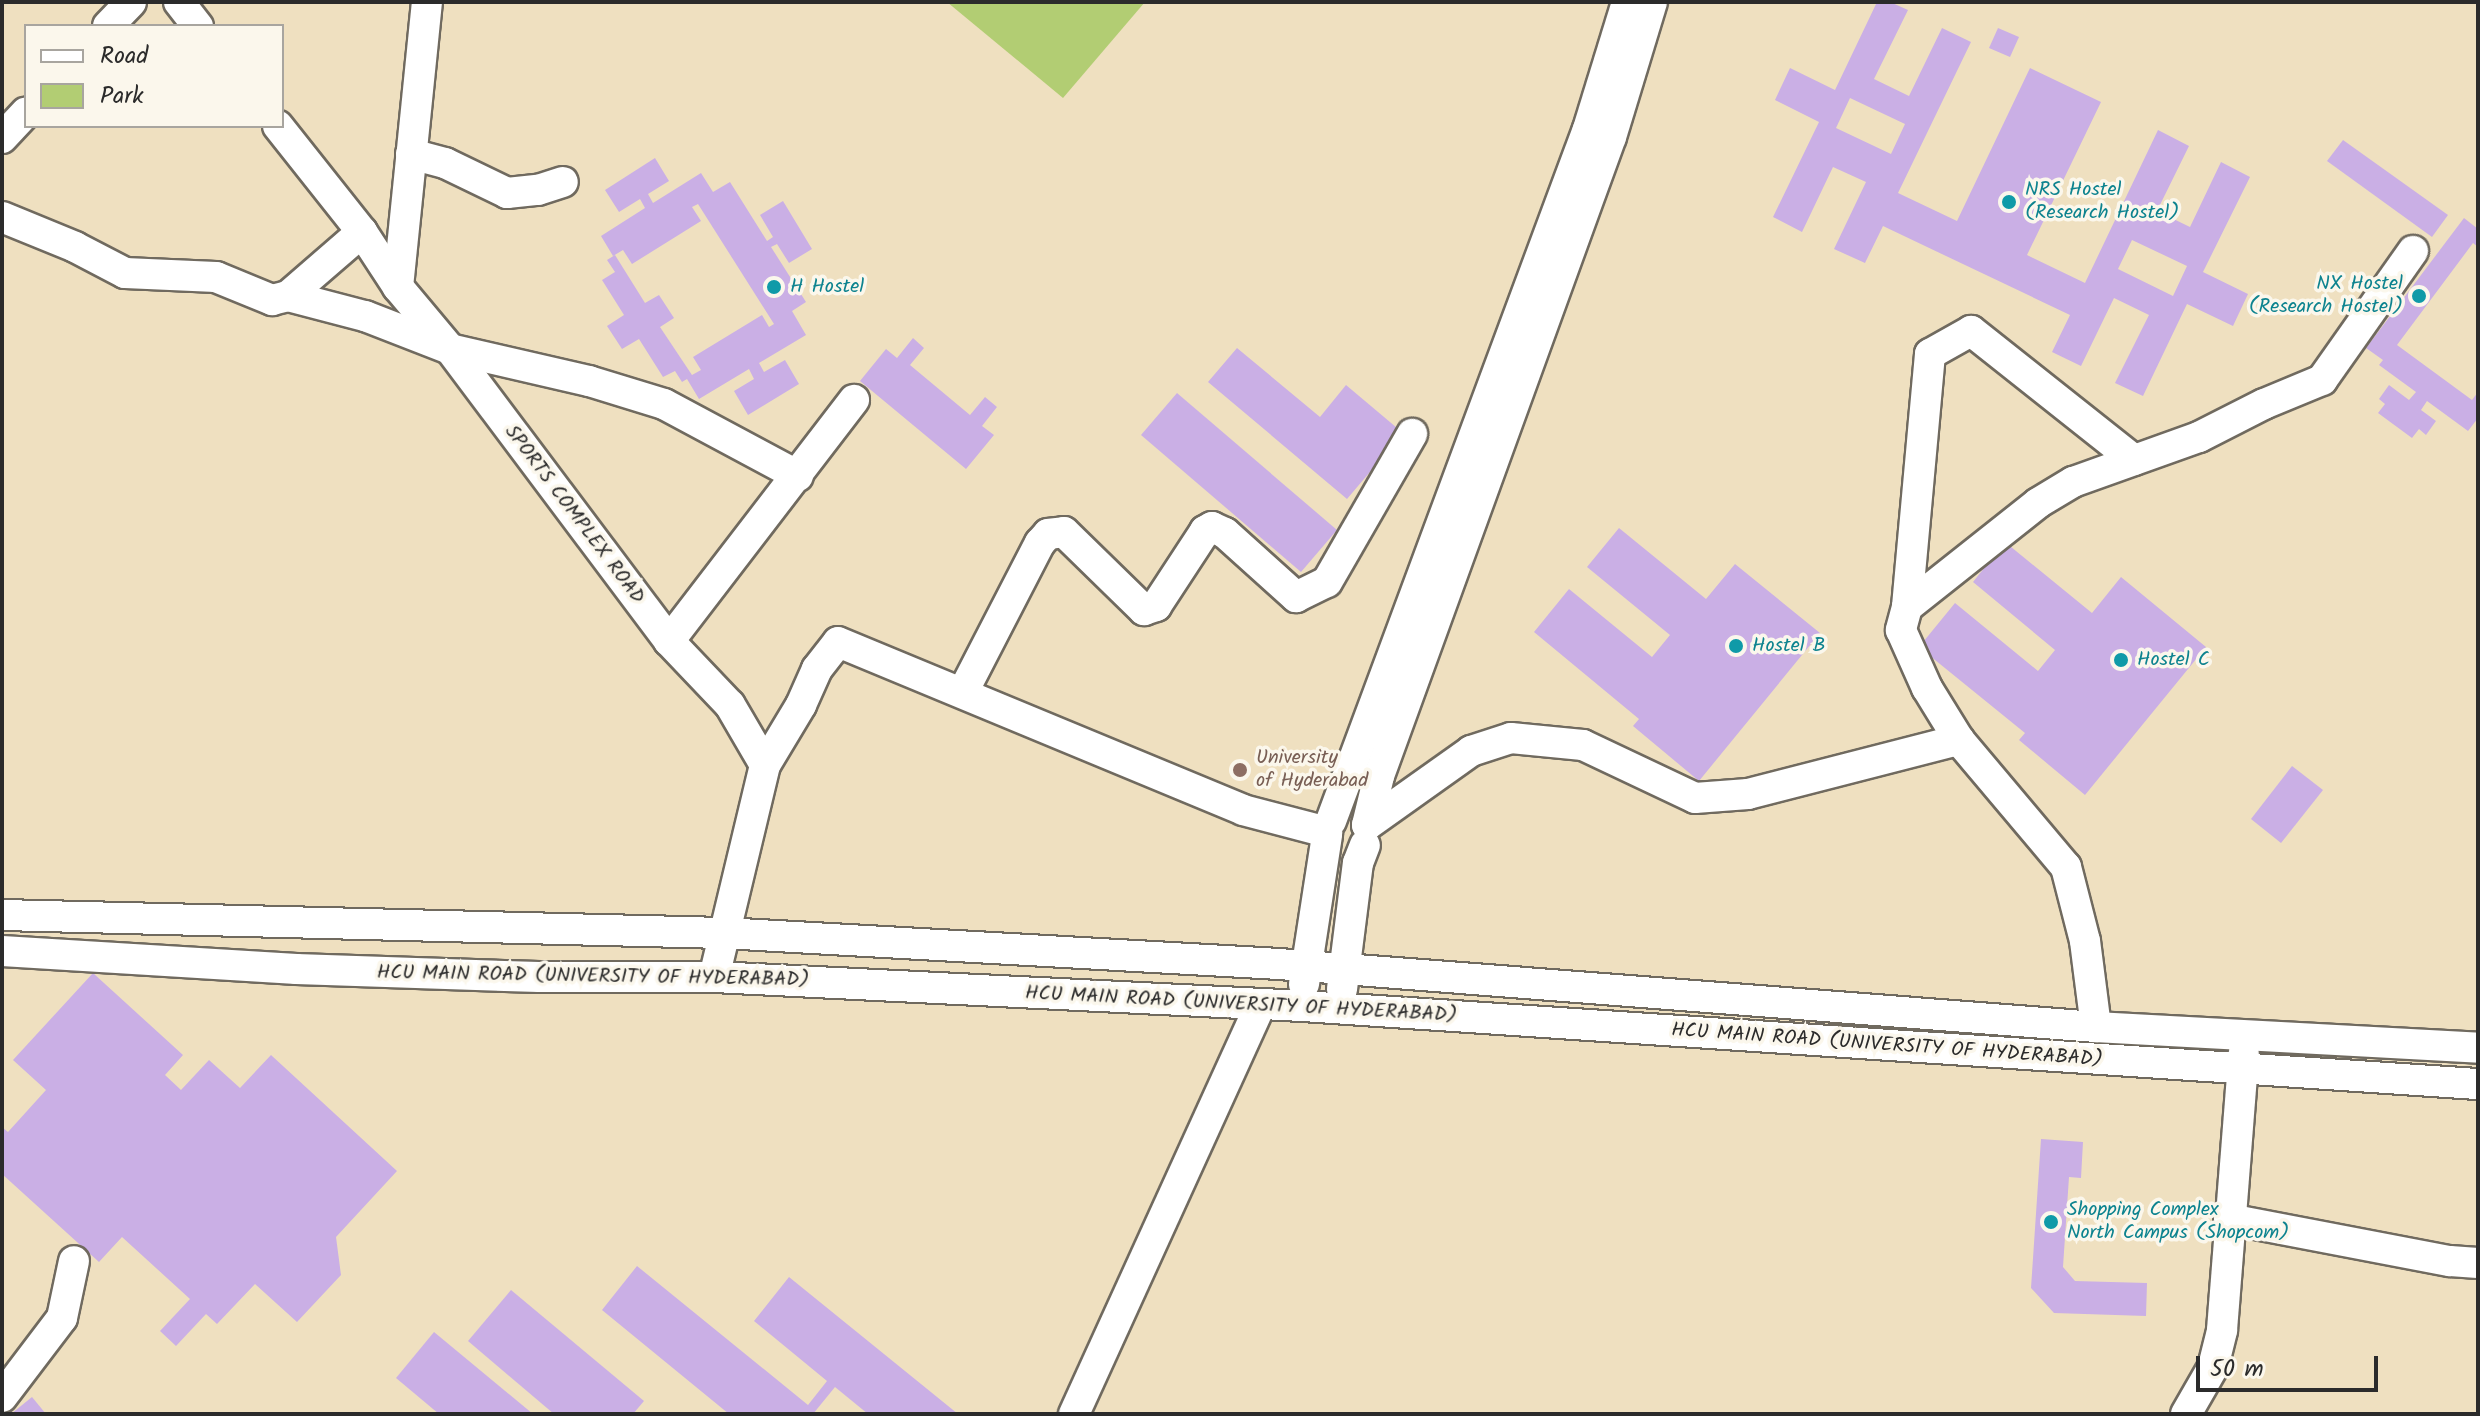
<!DOCTYPE html>
<style>
body{margin:0}
#map{position:relative;width:2480px;height:1416px;overflow:hidden;background:#efe0c0;font-family:Kalam,sans-serif}
div>[style]{position:absolute}
.green>*{inset:0;background:#b2cd73}
.building>*{inset:0;background:#caafe5}
.roads{filter:drop-shadow(2px 0 #706a5f) drop-shadow(-2px 0 #706a5f) drop-shadow(0 2px #706a5f) drop-shadow(0 -2px #706a5f)}
.minor>*{height:30px;margin:-15px;padding:0 15px;transform-origin:15px;border-radius:15px;background:#fff}
.dots>*{width:22px;height:22px;translate:-50% -50%;box-sizing:border-box;border:4px solid #fbf7ec;border-radius:50%}
span{translate:-50% -50%;white-space:nowrap;text-align:center;line-height:1.15;-webkit-text-stroke:7px #fbf7ec;paint-order:stroke}
.culture-label{font-size:20px;color:#0d838f}
.left{translate:0 -50%;text-align:left}
.right{translate:-100% -50%;text-align:right}
.street-label{font-size:20px;color:#2b2b2b}
.education-label{font-size:20px;color:#785e54}
.frame{position:absolute;inset:0;border:4px solid #2b2b2b;pointer-events:none}
.legend{position:absolute;left:24px;top:24px;width:260px;height:104px;box-sizing:border-box;background:#fbf7ec;border:2px solid #a8a59f;margin:0;padding:10px 14px;list-style:none;font-size:24px;color:#2b2b2b}
.legend li{display:flex;align-items:center;gap:16px;height:40px}
.legend b{width:40px;border:2px solid #a8a59f}
.scale{position:absolute;left:2196px;top:1356px;width:182px;height:36px;box-sizing:border-box;border:4px solid #2b2b2b;border-top:0;padding-left:10px;font-size:24px;line-height:28px;white-space:nowrap;color:#2b2b2b;-webkit-text-stroke:6px #fbf7ec;paint-order:stroke}
</style>
<div id="map">
<div class="green">
<div style="clip-path:polygon(947px 2px,1145px 2px,1063px 98px)"></div>
</div>
<div class="building">
<div style="clip-path:polygon(evenodd,1877px 2px,1890px 2px,1908px 10px,1874px 79px,1909px 96px,1942px 28px,1971px 42px,1898px 193px,1957px 221px,2030px 68px,2101px 102px,2027px 255px,2085px 283px,2158px 130px,2189px 146px,2157px 211px,2190px 227px,2221px 162px,2250px 177px,2203px 272px,2248px 294px,2233px 326px,2187px 304px,2143px 396px,2115px 383px,2149px 315px,2114px 298px,2081px 366px,2052px 352px,2070px 315px,1883px 226px,1865px 263px,1834px 249px,1866px 182px,1833px 167px,1802px 232px,1773px 217px,1819px 122px,1775px 100px,1790px 68px,1835px 90px,1877px 2px,1850px 98px,1905px 124px,1891px 154px,1836px 128px,1850px 98px,1877px 2px,2132px 240px,2187px 266px,2173px 296px,2118px 269px,2132px 240px)"></div>
<div style="clip-path:polygon(1998px 28px,2019px 37px,2010px 57px,1989px 48px)"></div>
<div style="clip-path:polygon(2343px 140px,2448px 215px,2432px 237px,2327px 161px)"></div>
<div style="clip-path:polygon(655px 158px,669px 181px,648px 194px,653px 203px,701px 173px,713px 192px,730px 182px,767px 241px,773px 237px,760px 215px,783px 201px,812px 249px,789px 263px,777px 244px,771px 247px,806px 302px,792px 311px,806px 335px,759px 363px,764px 372px,785px 360px,799px 384px,748px 415px,734px 391px,754px 379px,749px 369px,699px 399px,687px 379px,682px 382px,675px 371px,663px 377px,639px 339px,622px 349px,607px 326px,624px 315px,602px 280px,615px 272px,607px 260px,615px 255px,645px 303px,659px 295px,674px 318px,660px 327px,692px 375px,701px 370px,693px 357px,762px 315px,769px 327px,774px 324px,698px 204px,692px 207px,701px 221px,632px 264px,623px 250px,613px 256px,601px 236px,645px 208px,640px 199px,619px 212px,605px 190px)"></div>
<div style="clip-path:polygon(2464px 218px,2478px 229px,2478px 247px,2473px 243px,2397px 345px,2472px 400px,2478px 392px,2478px 418px,2468px 431px,2427px 401px,2421px 410px,2436px 421px,2426px 435px,2419px 429px,2412px 438px,2378px 413px,2385px 404px,2379px 399px,2389px 385px,2409px 400px,2416px 392px,2379px 365px,2383px 360px,2366px 348px)"></div>
<div style="clip-path:polygon(913px 338px,924px 348px,910px 365px,970px 415px,985px 397px,997px 407px,982px 426px,994px 435px,966px 469px,860px 381px,886px 349px,897px 358px)"></div>
<div style="clip-path:polygon(1237px 348px,1320px 417px,1346px 385px,1403px 433px,1347px 499px,1208px 382px)"></div>
<div style="clip-path:polygon(1177px 393px,1337px 530px,1301px 572px,1141px 435px)"></div>
<div style="clip-path:polygon(1619px 528px,1706px 599px,1735px 564px,1820px 633px,1699px 781px,1633px 726px,1639px 719px,1534px 632px,1569px 589px,1652px 657px,1670px 635px,1587px 567px)"></div>
<div style="clip-path:polygon(2005px 542px,2092px 613px,2121px 577px,2206px 647px,2085px 795px,2019px 740px,2025px 733px,1919px 647px,1955px 603px,2038px 671px,2055px 650px,1973px 582px)"></div>
<div style="clip-path:polygon(2292px 766px,2323px 790px,2281px 843px,2251px 819px)"></div>
<div style="clip-path:polygon(93px 973px,183px 1055px,165px 1075px,181px 1090px,209px 1060px,240px 1088px,271px 1055px,397px 1171px,336px 1237px,341px 1275px,297px 1322px,255px 1284px,217px 1324px,206px 1314px,176px 1346px,160px 1331px,190px 1299px,122px 1237px,99px 1262px,2px 1174px,2px 1127px,8px 1132px,46px 1090px,13px 1060px)"></div>
<div style="clip-path:polygon(2041px 1139px,2083px 1142px,2081px 1178px,2069px 1177px,2063px 1267px,2075px 1281px,2147px 1283px,2146px 1316px,2054px 1313px,2031px 1288px)"></div>
<div style="clip-path:polygon(637px 1266px,808px 1405px,827px 1381px,754px 1321px,789px 1277px,958px 1414px,868px 1414px,835px 1387px,813px 1414px,729px 1414px,602px 1310px)"></div>
<div style="clip-path:polygon(511px 1290px,644px 1401px,633px 1414px,554px 1414px,468px 1341px)"></div>
<div style="clip-path:polygon(434px 1332px,533px 1414px,439px 1414px,396px 1378px)"></div>
<div style="clip-path:polygon(32px 1397px,46px 1414px,11px 1414px)"></div>
</div>
<div class="roads">
<div class="minor">
<div style="left:179px;top:2px;width:31px;rotate:52deg"></div>
<div style="left:108px;top:26px;width:33px;rotate:-46deg"></div>
<div style="left:278px;top:126px;width:135px;rotate:51.6deg"></div>
<div style="left:362px;top:232px;width:66px;rotate:56.8deg"></div>
<div style="left:398px;top:287px;width:81px;rotate:50deg"></div>
<div style="left:450px;top:349px;width:365px;rotate:53.1deg"></div>
<div style="left:669px;top:641px;width:88px;rotate:46.4deg"></div>
<div style="left:730px;top:705px;width:69px;rotate:59.7deg"></div>
<div style="left:765px;top:765px;width:218px;rotate:103.5deg"></div>
<div style="left:2px;top:138px;width:35px;rotate:-47deg"></div>
<div style="left:411px;top:154px;width:35px;rotate:15deg"></div>
<div style="left:445px;top:163px;width:69px;rotate:25.8deg"></div>
<div style="left:507px;top:193px;width:31px;rotate:-6deg"></div>
<div style="left:538px;top:190px;width:26px;rotate:-18deg"></div>
<div style="left:2px;top:217px;width:79px;rotate:22.3deg"></div>
<div style="left:75px;top:247px;width:56px;rotate:27.5deg"></div>
<div style="left:125px;top:273px;width:91px;rotate:2.5deg"></div>
<div style="left:216px;top:277px;width:61px;rotate:22.3deg"></div>
<div style="left:272px;top:300px;width:16px;rotate:-14deg"></div>
<div style="left:288px;top:296px;width:98px;rotate:-40.9deg"></div>
<div style="left:398px;top:287px;width:286px;rotate:-84.2deg"></div>
<div style="left:288px;top:296px;width:80px;rotate:14.6deg"></div>
<div style="left:365px;top:316px;width:91px;rotate:21.2deg"></div>
<div style="left:450px;top:349px;width:143px;rotate:13deg"></div>
<div style="left:589px;top:381px;width:78px;rotate:17deg"></div>
<div style="left:664px;top:404px;width:152px;rotate:28.2deg"></div>
<div style="left:2134px;top:460px;width:208px;rotate:-141.6deg"></div>
<div style="left:1971px;top:331px;width:47px;rotate:150.7deg"></div>
<div style="left:1930px;top:354px;width:254px;rotate:95.2deg"></div>
<div style="left:1907px;top:607px;width:167px;rotate:-38.4deg"></div>
<div style="left:2038px;top:503px;width:41px;rotate:-31deg"></div>
<div style="left:2073px;top:482px;width:134px;rotate:-19.7deg"></div>
<div style="left:2199px;top:437px;width:73px;rotate:-26.9deg"></div>
<div style="left:2264px;top:404px;width:63px;rotate:-22.5deg"></div>
<div style="left:2322px;top:380px;width:158px;rotate:-54.8deg"></div>
<div style="left:1907px;top:607px;width:24px;rotate:105deg"></div>
<div style="left:1901px;top:630px;width:64px;rotate:65.9deg"></div>
<div style="left:1927px;top:688px;width:61px;rotate:58.4deg"></div>
<div style="left:1959px;top:740px;width:166px;rotate:49.9deg"></div>
<div style="left:2066px;top:867px;width:76px;rotate:75.6deg"></div>
<div style="left:2085px;top:941px;width:87px;rotate:82.7deg"></div>
<div style="left:669px;top:641px;width:304px;rotate:-52.5deg"></div>
<div style="left:963px;top:692px;width:168px;rotate:-62.7deg"></div>
<div style="left:1040px;top:543px;width:12px;rotate:-48deg"></div>
<div style="left:1048px;top:534px;width:16px;rotate:-7deg"></div>
<div style="left:1064px;top:532px;width:112px;rotate:44.3deg"></div>
<div style="left:1144px;top:610px;width:13px;rotate:-18deg"></div>
<div style="left:1156px;top:606px;width:90px;rotate:-56.8deg"></div>
<div style="left:1205px;top:531px;width:8px;rotate:-30deg"></div>
<div style="left:1212px;top:527px;width:14px;rotate:25deg"></div>
<div style="left:1225px;top:533px;width:96px;rotate:42deg"></div>
<div style="left:1296px;top:597px;width:34px;rotate:-26deg"></div>
<div style="left:1327px;top:582px;width:171px;rotate:-60.1deg"></div>
<div style="left:765px;top:765px;width:70px;rotate:-59deg"></div>
<div style="left:801px;top:705px;width:39px;rotate:-66deg"></div>
<div style="left:817px;top:669px;width:34px;rotate:-52deg"></div>
<div style="left:838px;top:642px;width:438px;rotate:22.5deg"></div>
<div style="left:1243px;top:810px;width:87px;rotate:14.7deg"></div>
<div style="left:1331px;top:821px;width:738px;rotate:-69.63deg"></div>
<div style="left:1588px;top:129px;width:133px;rotate:-72.9deg"></div>
<div style="left:1367px;top:825px;width:50px;rotate:-76.2deg"></div>
<div style="left:1379px;top:776px;width:680px;rotate:-70.05deg"></div>
<div style="left:1611px;top:137px;width:141px;rotate:-73.1deg"></div>
<div style="left:1367px;top:825px;width:128px;rotate:-35.4deg"></div>
<div style="left:1471px;top:751px;width:42px;rotate:-18deg"></div>
<div style="left:1511px;top:738px;width:72px;rotate:5.6deg"></div>
<div style="left:1583px;top:745px;width:124px;rotate:25.3deg"></div>
<div style="left:1695px;top:798px;width:53px;rotate:-4.3deg"></div>
<div style="left:1748px;top:794px;width:218px;rotate:-14.4deg"></div>
<div style="left:2px;top:915px;width:721px;rotate:1.43deg"></div>
<div style="left:723px;top:933px;width:557px;rotate:3.19deg"></div>
<div style="left:1279px;top:964px;width:819px;rotate:4.41deg"></div>
<div style="left:2096px;top:1027px;width:383px;rotate:3.1deg"></div>
<div style="left:2px;top:951px;width:295px;rotate:3.5deg"></div>
<div style="left:296px;top:969px;width:243px;rotate:1.9deg"></div>
<div style="left:539px;top:977px;width:175px"></div>
<div style="left:714px;top:977px;width:590px;rotate:2.82deg"></div>
<div style="left:1303px;top:1006px;width:1178px;rotate:3.8deg"></div>
<div style="left:1304px;top:984px;width:151px;rotate:-81.2deg"></div>
<div style="left:1342px;top:989px;width:127px;rotate:-82.8deg"></div>
<div style="left:1358px;top:863px;width:19px;rotate:-69deg"></div>
<div style="left:2229px;top:1219px;width:225px;rotate:10.8deg"></div>
<div style="left:2450px;top:1261px;width:28px;rotate:4deg"></div>
<div style="left:2px;top:1397px;width:99px;rotate:-52.8deg"></div>
<div style="left:62px;top:1318px;width:58px;rotate:-78.1deg"></div>
<div style="left:1074px;top:1414px;width:449px;rotate:-65.5deg"></div>
<div style="left:2186px;top:1414px;width:54px;rotate:-60.1deg"></div>
<div style="left:2213px;top:1367px;width:38px;rotate:-76deg"></div>
<div style="left:2222px;top:1330px;width:278px;rotate:-85.5deg"></div>
</div>
</div>
<div class="dots">
<div style="left:2009px;top:202px;background:#0f9aa8"></div>
<div style="left:774px;top:287px;background:#0f9aa8"></div>
<div style="left:2419px;top:296px;background:#0f9aa8"></div>
<div style="left:1736px;top:646px;background:#0f9aa8"></div>
<div style="left:2121px;top:660px;background:#0f9aa8"></div>
<div style="left:1240px;top:770px;background:#8d6e63"></div>
<div style="left:2051px;top:1222px;background:#0f9aa8"></div>
</div>
<div class="culture-label">
<span class="left" style="left:2025px;top:202px">NRS Hostel<br>(Research Hostel)</span>
<span class="right" style="left:2403px;top:296px">NX Hostel<br>(Research Hostel)</span>
<span class="left" style="left:790px;top:287px">H Hostel</span>
<span class="left" style="left:1752px;top:646px">Hostel B</span>
<span class="left" style="left:2137px;top:660px">Hostel C</span>
<span class="left" style="left:2067px;top:1222px">Shopping Complex<br>North Campus (Shopcom)</span>
</div>
<div class="street-label">
<span style="left:574px;top:515px;rotate:53deg">SPORTS COMPLEX ROAD</span>
<span style="left:593px;top:977px;rotate:1deg">HCU MAIN ROAD (UNIVERSITY OF HYDERABAD)</span>
<span style="left:1241px;top:1005px;rotate:3deg">HCU MAIN ROAD (UNIVERSITY OF HYDERABAD)</span>
<span style="left:1887px;top:1046px;rotate:4deg">HCU MAIN ROAD (UNIVERSITY OF HYDERABAD)</span>
</div>
<div class="education-label">
<span class="left" style="left:1256px;top:770px">University<br>of Hyderabad</span>
</div>
<div class="frame"></div>
<ul class="legend">
<li><b style="height:10px;background:#fff"></b>Road</li>
<li><b style="height:22px;background:#b2cd73"></b>Park</li>
</ul>
<div class="scale">50 m</div>
</div>
